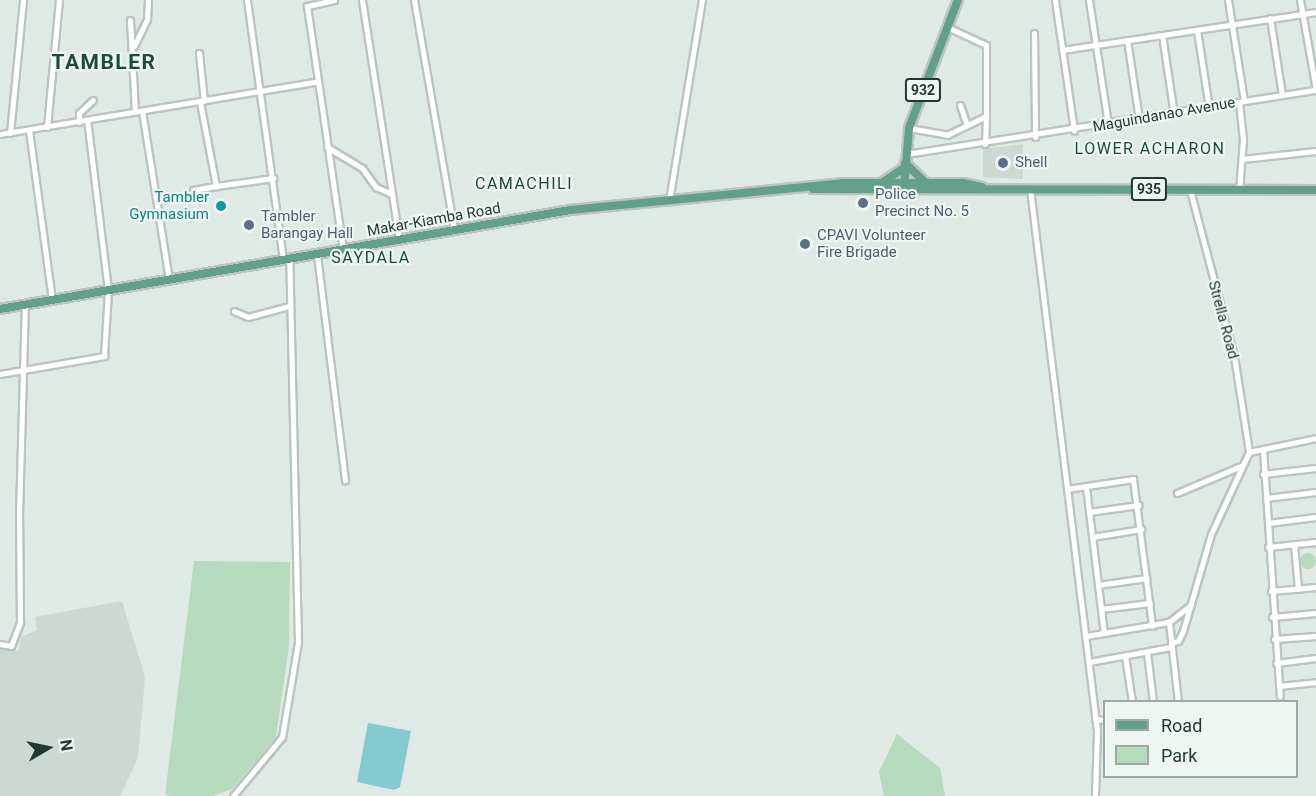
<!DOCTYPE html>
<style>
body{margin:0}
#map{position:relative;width:1316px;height:796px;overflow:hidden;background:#deeae3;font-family:Roboto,sans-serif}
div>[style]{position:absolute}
.built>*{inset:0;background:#ccd9d2}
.green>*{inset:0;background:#b6dbbd}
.round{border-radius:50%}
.water>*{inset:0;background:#84cad0}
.roads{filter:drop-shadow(2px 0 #bcc4c1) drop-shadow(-2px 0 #bcc4c1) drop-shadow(0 2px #bcc4c1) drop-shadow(0 -2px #bcc4c1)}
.minor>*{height:5px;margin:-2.5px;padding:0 2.5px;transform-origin:2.5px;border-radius:2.5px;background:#fff}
.primary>*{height:8px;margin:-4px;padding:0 4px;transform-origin:4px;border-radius:4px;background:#62a08b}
.dots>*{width:16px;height:16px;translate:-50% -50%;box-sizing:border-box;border:3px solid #eef6f2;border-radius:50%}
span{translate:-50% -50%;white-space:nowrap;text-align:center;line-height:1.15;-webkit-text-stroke:4.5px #eef6f2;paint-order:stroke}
.shield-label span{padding:2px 4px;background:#eef6f2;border:2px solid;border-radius:4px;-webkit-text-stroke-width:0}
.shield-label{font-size:14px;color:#1f3930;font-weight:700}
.street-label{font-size:15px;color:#1f3930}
.service-label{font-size:15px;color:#4e5e75}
.left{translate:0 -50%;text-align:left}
.culture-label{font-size:15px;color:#0d838f}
.right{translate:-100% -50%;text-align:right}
.neighbourhood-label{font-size:16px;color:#1b4b3c;letter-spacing:1.5px}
.district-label{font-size:21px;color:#1b4b3c;font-weight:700;letter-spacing:1.5px}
.legend{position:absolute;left:1103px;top:700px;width:195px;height:78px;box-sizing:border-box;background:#eef6f2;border:2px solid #9baaa4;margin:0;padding:8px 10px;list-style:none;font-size:18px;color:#1f3930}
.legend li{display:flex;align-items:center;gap:12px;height:30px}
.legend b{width:30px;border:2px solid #9baaa4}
.north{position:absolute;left:18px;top:718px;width:60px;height:60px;-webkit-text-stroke:4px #eef6f2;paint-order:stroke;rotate:81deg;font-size:16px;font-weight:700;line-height:24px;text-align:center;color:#1f3930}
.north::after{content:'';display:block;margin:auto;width:21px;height:27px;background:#1f3930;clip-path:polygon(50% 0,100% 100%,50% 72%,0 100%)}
</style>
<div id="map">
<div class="built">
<div style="clip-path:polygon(1023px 144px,1023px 179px,983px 177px,983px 149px)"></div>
<div style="clip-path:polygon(122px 601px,145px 677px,138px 758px,120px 796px,0 796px,0 648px,18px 651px,21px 637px,37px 630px,35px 617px)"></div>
</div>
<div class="green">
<div class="round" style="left:1300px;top:553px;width:16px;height:16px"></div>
<div style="clip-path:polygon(194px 561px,290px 562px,289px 646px,276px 737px,232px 789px,213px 796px,171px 796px,165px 795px)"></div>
<div style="clip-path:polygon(897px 734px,940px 768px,945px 796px,884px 796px,879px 772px)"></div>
</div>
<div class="water">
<div style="clip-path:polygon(368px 723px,411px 731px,400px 787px,394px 790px,357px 782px)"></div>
</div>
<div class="roads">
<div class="minor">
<div style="left:247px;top:0;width:262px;rotate:82.1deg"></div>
<div style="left:334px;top:0;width:28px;rotate:167deg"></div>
<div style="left:307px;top:6px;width:247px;rotate:81.6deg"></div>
<div style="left:362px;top:0;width:243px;rotate:81.2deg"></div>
<div style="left:414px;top:0;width:233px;rotate:80.1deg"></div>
<div style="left:1055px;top:0;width:132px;rotate:81.7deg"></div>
<div style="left:1089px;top:0;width:125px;rotate:81.3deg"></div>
<div style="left:1228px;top:0;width:102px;rotate:81deg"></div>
<div style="left:1300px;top:0;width:91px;rotate:79.9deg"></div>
<div style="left:1270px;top:18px;width:78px;rotate:81.1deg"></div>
<div style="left:130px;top:20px;width:92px;rotate:86.9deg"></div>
<div style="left:947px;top:27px;width:43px;rotate:24.8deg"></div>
<div style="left:986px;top:45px;width:71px;rotate:90deg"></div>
<div style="left:1197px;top:30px;width:79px;rotate:81.3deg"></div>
<div style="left:1034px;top:33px;width:104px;rotate:89.4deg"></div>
<div style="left:1162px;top:35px;width:80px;rotate:81.4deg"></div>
<div style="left:1127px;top:40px;width:80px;rotate:81.4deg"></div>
<div style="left:134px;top:46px;width:30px;rotate:-64deg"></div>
<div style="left:147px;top:19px;width:19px;rotate:-87deg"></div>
<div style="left:1062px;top:50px;width:257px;rotate:-8.5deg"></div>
<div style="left:199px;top:53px;width:48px;rotate:84.1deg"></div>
<div style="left:200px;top:102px;width:86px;rotate:79.2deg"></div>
<div style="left:216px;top:186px;width:58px;rotate:-8deg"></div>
<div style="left:1239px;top:102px;width:38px;rotate:84deg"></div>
<div style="left:1243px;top:140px;width:51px;rotate:94.5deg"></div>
<div style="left:960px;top:105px;width:21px;rotate:71deg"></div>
<div style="left:142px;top:111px;width:170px;rotate:80.9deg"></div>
<div style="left:79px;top:122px;width:9px;rotate:-90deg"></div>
<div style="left:79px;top:113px;width:19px;rotate:-43deg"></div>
<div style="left:47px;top:127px;width:128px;rotate:-84.6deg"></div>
<div style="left:909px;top:128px;width:39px;rotate:10deg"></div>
<div style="left:947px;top:135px;width:43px;rotate:-26deg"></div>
<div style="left:986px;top:116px;width:28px;rotate:92deg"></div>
<div style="left:29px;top:130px;width:172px;rotate:82.3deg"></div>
<div style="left:10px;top:133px;width:134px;rotate:-84.4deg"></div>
<div style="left:0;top:134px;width:319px;rotate:-9.4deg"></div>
<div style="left:327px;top:147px;width:41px;rotate:31deg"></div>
<div style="left:362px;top:168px;width:24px;rotate:54deg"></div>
<div style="left:376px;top:187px;width:17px;rotate:24deg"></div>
<div style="left:906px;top:154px;width:415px;rotate:-8.9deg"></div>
<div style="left:1242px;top:159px;width:74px;rotate:-6.2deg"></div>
<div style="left:1030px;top:189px;width:546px;rotate:82.95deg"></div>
<div style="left:1097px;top:731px;width:65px;rotate:91.8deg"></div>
<div style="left:193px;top:190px;width:23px;rotate:-10deg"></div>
<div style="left:1190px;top:190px;width:172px;rotate:75.2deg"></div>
<div style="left:1234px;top:356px;width:97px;rotate:81.1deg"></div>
<div style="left:669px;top:201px;width:204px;rotate:-80.7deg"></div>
<div style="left:317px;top:255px;width:227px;rotate:82.9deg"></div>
<div style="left:234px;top:311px;width:15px;rotate:23deg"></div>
<div style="left:248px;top:317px;width:42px;rotate:-15deg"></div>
<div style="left:0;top:374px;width:106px;rotate:-9.8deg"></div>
<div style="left:104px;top:356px;width:66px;rotate:-86.5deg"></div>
<div style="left:108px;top:290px;width:171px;rotate:-97deg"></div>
<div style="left:1263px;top:449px;width:248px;rotate:86.1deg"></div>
<div style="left:1249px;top:452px;width:68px;rotate:-11.8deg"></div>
<div style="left:1263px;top:474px;width:53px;rotate:-6.5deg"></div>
<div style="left:1086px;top:487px;width:147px;rotate:83deg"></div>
<div style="left:1067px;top:489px;width:67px;rotate:-8.6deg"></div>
<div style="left:1133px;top:479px;width:148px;rotate:82.6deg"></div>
<div style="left:1177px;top:493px;width:69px;rotate:-22.9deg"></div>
<div style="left:1266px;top:498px;width:50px;rotate:-6.8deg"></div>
<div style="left:1089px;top:512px;width:50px;rotate:-8deg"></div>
<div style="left:1268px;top:523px;width:48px;rotate:-7.1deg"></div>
<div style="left:1092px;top:537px;width:50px;rotate:-9.3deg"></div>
<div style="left:1294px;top:544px;width:45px;rotate:84.9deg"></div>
<div style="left:1268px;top:547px;width:48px;rotate:-5.9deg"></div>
<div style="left:1098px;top:585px;width:49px;rotate:-8.1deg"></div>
<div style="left:1271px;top:591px;width:45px;rotate:-5.1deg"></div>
<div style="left:1101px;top:609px;width:49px;rotate:-7deg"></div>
<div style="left:1272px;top:617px;width:44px;rotate:-5.2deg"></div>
<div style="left:1169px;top:622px;width:81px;rotate:83.6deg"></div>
<div style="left:1086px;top:636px;width:84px;rotate:-9.6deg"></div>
<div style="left:1169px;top:622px;width:28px;rotate:-38deg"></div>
<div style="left:1274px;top:639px;width:42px;rotate:-4.1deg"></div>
<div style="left:1171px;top:643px;width:7px;rotate:-16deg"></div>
<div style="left:1178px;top:641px;width:11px;rotate:-63deg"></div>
<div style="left:1183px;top:631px;width:101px;rotate:-73.9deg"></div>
<div style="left:1211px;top:534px;width:90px;rotate:-65.1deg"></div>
<div style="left:0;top:644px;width:11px;rotate:10deg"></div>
<div style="left:11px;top:646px;width:26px;rotate:-69deg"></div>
<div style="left:20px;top:622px;width:107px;rotate:-90.5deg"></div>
<div style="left:19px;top:515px;width:210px;rotate:-88.4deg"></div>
<div style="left:1147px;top:652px;width:50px;rotate:83.2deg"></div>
<div style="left:1125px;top:656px;width:47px;rotate:81.3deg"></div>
<div style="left:1089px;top:662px;width:83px;rotate:-10.4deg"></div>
<div style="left:1276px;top:663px;width:40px;rotate:-7.1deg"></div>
<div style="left:1279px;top:686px;width:37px;rotate:-6deg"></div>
<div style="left:1095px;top:719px;width:9px;rotate:6deg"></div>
<div style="left:233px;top:796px;width:77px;rotate:-50.3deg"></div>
<div style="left:282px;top:737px;width:96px;rotate:-80.4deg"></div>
<div style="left:298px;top:642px;width:383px;rotate:-91.3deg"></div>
</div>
<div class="primary">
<div style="left:905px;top:163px;width:28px;rotate:44deg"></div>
<div style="left:883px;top:182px;width:27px;rotate:-34deg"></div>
<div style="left:904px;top:188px;width:60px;rotate:-85.2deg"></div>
<div style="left:909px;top:128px;width:137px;rotate:-69.1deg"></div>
<div style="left:813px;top:189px;width:503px;rotate:0.11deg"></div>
<div style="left:0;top:309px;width:579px;rotate:-9.85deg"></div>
<div style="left:570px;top:210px;width:274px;rotate:-5.6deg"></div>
<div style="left:843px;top:183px;width:120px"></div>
<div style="left:963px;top:183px;width:19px;rotate:12deg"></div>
</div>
</div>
<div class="dots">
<div style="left:1003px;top:163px;background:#5c6f8a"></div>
<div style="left:863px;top:203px;background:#5c6f8a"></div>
<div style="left:221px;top:206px;background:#0f9aa8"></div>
<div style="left:249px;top:225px;background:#5c6f8a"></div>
<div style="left:805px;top:244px;background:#5c6f8a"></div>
</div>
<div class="shield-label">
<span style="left:923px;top:90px">932</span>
<span style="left:1149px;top:189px">935</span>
</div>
<div class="street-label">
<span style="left:1164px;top:115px;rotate:-10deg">Maguindanao Avenue</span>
<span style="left:434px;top:220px;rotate:-10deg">Makar-Kiamba Road</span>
<span style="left:1223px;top:320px;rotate:75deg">Strella Road</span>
</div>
<div class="service-label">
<span class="left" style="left:1015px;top:163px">Shell</span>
<span class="left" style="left:875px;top:203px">Police<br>Precinct No. 5</span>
<span class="left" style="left:261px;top:225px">Tambler<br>Barangay Hall</span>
<span class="left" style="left:817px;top:244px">CPAVI Volunteer<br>Fire Brigade</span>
</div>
<div class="culture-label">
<span class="right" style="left:209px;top:206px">Tambler<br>Gymnasium</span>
</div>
<div class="neighbourhood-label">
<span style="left:1150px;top:149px">LOWER ACHARON</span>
<span style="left:524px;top:184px">CAMACHILI</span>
<span style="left:371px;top:258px">SAYDALA</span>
</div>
<div class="district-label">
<span style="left:104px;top:62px">TAMBLER</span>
</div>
<ul class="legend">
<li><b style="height:8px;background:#62a08b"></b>Road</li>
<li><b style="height:16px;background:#b6dbbd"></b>Park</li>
</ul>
<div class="north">N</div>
</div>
